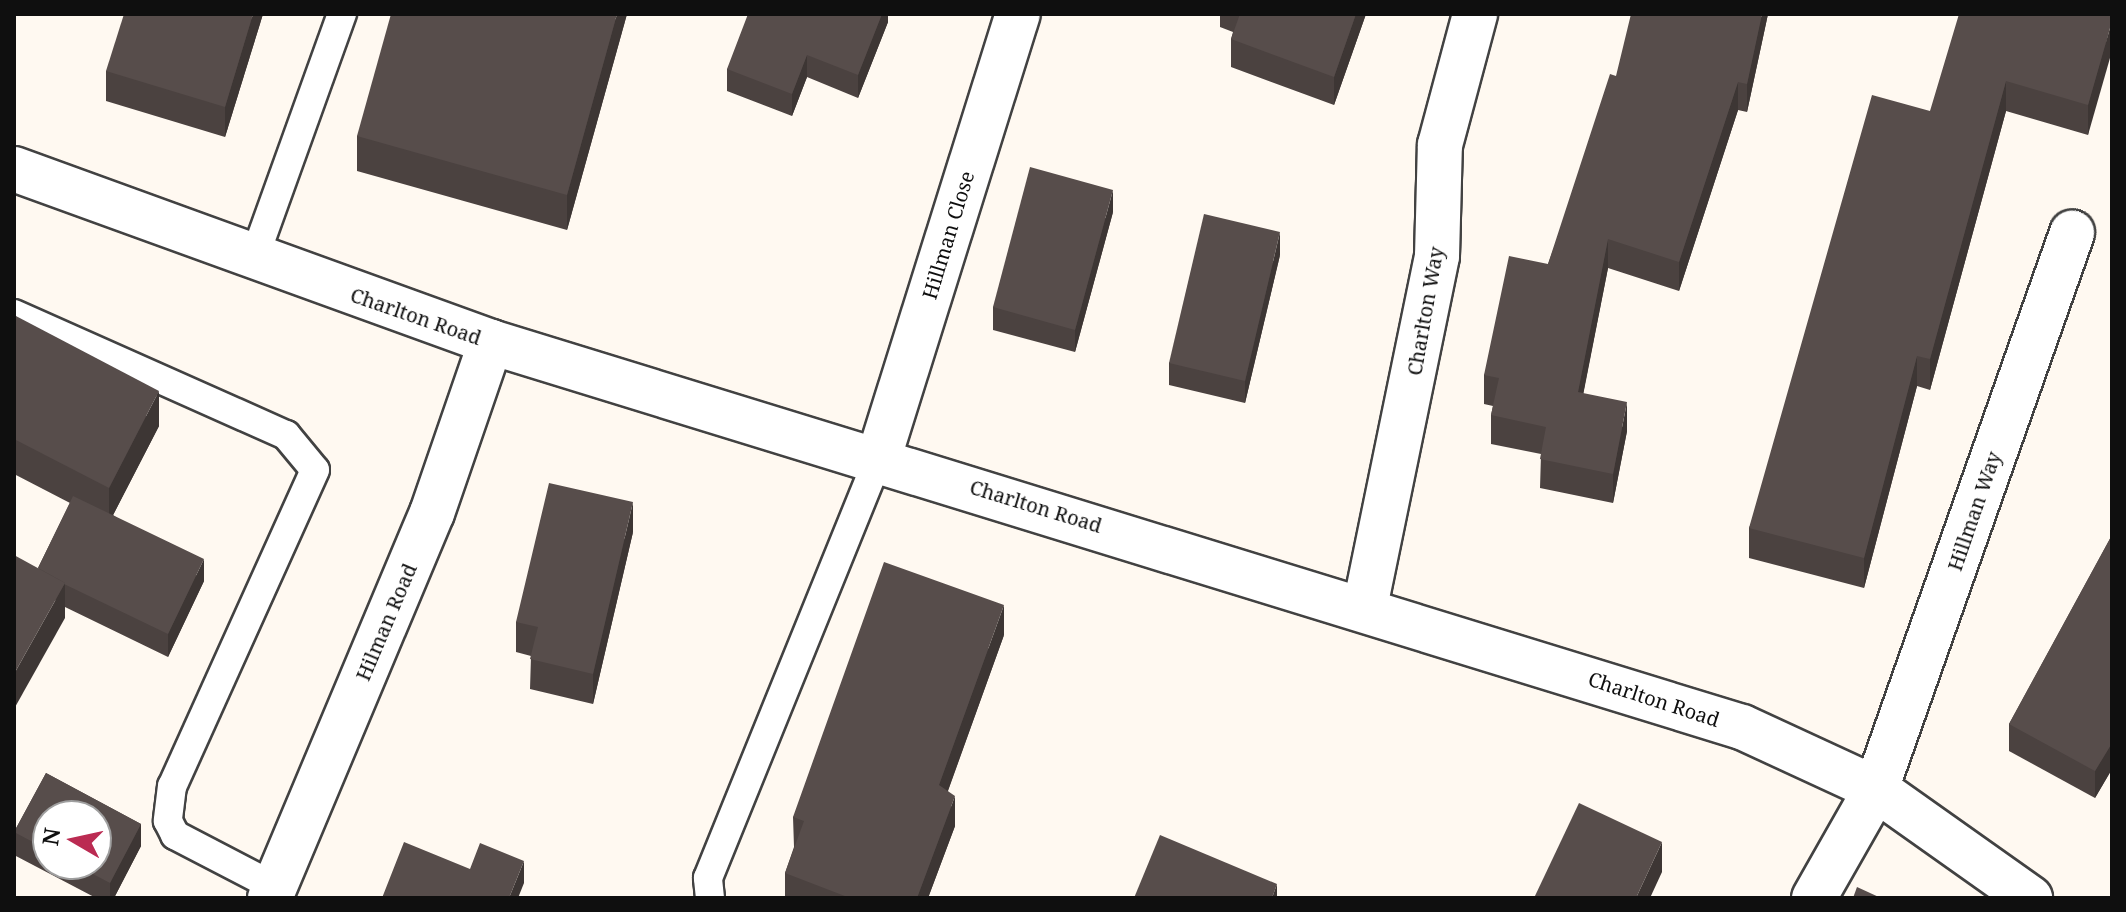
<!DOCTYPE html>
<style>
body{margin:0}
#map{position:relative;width:2126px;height:912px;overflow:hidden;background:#fff9f1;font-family:"Noto Serif",serif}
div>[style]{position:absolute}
.roads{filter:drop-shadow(2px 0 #424242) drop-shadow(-2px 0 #424242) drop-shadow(0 2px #424242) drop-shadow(0 -2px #424242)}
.service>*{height:28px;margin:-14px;padding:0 14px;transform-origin:14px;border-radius:14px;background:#fff}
.minor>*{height:44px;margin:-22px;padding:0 22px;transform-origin:22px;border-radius:22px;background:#fff}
.wall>*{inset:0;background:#4b4240}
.shaded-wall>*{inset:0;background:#3d3634}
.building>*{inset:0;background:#574d4b}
span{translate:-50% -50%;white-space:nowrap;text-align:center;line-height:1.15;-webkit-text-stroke:8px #fff;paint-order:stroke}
.street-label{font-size:20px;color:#0f0f0f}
.frame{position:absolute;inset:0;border:16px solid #0f0f0f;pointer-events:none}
.north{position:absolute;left:32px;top:800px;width:80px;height:80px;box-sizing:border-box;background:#fff;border:2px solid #9f9f9f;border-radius:50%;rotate:279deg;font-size:22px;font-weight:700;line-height:32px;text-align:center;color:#0f0f0f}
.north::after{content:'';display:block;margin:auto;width:28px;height:36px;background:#bb2b52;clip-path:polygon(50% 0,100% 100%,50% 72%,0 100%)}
</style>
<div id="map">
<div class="roads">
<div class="service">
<div style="left:253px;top:261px;width:263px;rotate:-70.2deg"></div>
<div style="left:14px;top:314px;width:298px;rotate:24deg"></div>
<div style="left:286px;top:435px;width:45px;rotate:50.4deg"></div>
<div style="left:315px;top:470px;width:347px;rotate:114.3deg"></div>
<div style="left:172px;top:786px;width:35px;rotate:97deg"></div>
<div style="left:168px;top:821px;width:16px;rotate:63deg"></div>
<div style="left:175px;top:835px;width:113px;rotate:27.5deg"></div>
<div style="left:710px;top:898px;width:20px;rotate:-96deg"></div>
<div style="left:708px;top:878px;width:454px;rotate:-67.9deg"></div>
</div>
<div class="minor">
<div style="left:14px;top:169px;width:507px;rotate:19.93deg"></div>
<div style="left:491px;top:342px;width:1309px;rotate:17.11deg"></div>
<div style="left:1742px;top:727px;width:148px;rotate:24.8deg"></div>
<div style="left:1876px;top:789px;width:189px;rotate:35.3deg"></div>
<div style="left:879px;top:457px;width:464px;rotate:-72.6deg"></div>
<div style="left:1365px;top:607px;width:358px;rotate:-78.4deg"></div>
<div style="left:1437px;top:256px;width:111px;rotate:-88.5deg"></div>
<div style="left:1440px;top:145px;width:136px;rotate:-75deg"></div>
<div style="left:270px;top:898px;width:418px;rotate:-67.2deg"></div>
<div style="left:432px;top:513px;width:181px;rotate:-71deg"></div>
<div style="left:1814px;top:898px;width:125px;rotate:-60.4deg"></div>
<div style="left:1876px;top:789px;width:590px;rotate:-70.58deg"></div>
</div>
</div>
<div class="wall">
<div style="clip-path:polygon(263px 14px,225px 137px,106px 101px,106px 71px)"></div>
<div style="clip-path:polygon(627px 14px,567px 230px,357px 171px,357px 136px)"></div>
<div style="clip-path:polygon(888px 14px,888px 22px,858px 98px,807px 77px,792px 116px,727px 91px,727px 69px)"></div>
<div style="clip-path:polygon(1220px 14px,1366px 14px,1334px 105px,1231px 67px,1231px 39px,1233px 32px,1220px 27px)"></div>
<div style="clip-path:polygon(1768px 14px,1747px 112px,1738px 110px,1679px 291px,1608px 268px,1583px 394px,1627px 431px,1613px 503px,1540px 488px,1541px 454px,1491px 444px,1491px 415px,1493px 406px,1484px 404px,1484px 375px,1548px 264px,1616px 76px)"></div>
<div style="clip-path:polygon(2112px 14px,2088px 135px,2006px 111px,1930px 390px,1917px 386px,1864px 588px,1749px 558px,1749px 528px,1930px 111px)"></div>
<div style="clip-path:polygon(1113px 212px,1075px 352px,993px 330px,993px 307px)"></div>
<div style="clip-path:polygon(1280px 255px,1245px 403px,1169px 385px,1169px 363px)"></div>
<div style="clip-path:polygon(14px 315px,159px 426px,113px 515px,204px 581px,168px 657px,65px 607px,65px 618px,38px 568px,70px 503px,14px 474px)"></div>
<div style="clip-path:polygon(633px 532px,593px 704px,530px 689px,531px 656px,516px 652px,516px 622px)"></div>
<div style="clip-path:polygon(2112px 535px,2112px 769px,2095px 798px,2009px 751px,2009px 724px)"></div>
<div style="clip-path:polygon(1004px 635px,948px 791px,955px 826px,928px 898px,785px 898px,785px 873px,794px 847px,793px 817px)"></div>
<div style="clip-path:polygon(evenodd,46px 773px,141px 824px,141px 846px,114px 898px,96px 898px,14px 855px,14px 832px,46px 773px,48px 816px,96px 816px,96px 864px,48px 864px,48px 816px)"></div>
</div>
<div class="shaded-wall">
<div style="clip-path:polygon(253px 14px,263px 14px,225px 137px,225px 107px)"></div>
<div style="clip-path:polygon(617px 14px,627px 14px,567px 230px,567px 195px)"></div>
<div style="clip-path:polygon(882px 14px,888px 14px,888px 22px,858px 98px,858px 75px)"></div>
<div style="clip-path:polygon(1356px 14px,1366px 14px,1334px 105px,1334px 77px)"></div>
<div style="clip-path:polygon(1762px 14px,1768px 14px,1747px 112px,1747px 84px)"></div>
<div style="clip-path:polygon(2112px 21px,2112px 51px,2088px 135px,2088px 105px)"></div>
<div style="clip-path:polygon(807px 55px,807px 77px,792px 116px,792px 94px)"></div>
<div style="clip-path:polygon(2006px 81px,2006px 111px,1930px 390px,1930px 359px)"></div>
<div style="clip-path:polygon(1738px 82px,1738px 110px,1679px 291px,1679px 262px)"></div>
<div style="clip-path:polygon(1113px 190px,1113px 212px,1075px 352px,1075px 330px)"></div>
<div style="clip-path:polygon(1280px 232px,1280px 255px,1245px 403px,1245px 381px)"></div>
<div style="clip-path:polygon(1608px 239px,1608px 268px,1578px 421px,1578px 392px)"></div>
<div style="clip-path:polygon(1917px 356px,1917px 386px,1864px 588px,1864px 558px)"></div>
<div style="clip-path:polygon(159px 391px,159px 426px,109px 523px,109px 488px)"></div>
<div style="clip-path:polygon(1627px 402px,1627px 431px,1613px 503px,1613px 474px)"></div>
<div style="clip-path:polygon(633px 502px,633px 532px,593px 704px,593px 674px)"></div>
<div style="clip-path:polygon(204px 559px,204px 581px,168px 657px,168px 634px)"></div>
<div style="clip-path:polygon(65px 583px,65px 618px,14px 709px,14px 674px)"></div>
<div style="clip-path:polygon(1004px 605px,1004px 635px,939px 815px,939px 785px)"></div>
<div style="clip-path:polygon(2112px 743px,2112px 769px,2095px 798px,2095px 771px)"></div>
<div style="clip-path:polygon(955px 796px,955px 826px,928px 898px,917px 898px)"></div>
<div style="clip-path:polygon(141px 824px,141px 846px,114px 898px,110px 898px,110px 883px)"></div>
<div style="clip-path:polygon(1662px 842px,1662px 872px,1650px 898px,1636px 898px)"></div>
<div style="clip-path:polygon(524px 861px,524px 883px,518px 898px,509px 898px)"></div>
<div style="clip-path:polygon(1277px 884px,1277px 898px,1272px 898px)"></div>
</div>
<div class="building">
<div style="clip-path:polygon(124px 14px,253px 14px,225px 107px,106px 71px)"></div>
<div style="clip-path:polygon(391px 14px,617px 14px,567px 195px,357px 136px)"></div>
<div style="clip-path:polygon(748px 14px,882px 14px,858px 75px,807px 55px,792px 94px,727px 69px)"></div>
<div style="clip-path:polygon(1240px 14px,1356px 14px,1334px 77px,1231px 39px)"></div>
<div style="clip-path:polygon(1631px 14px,1762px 14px,1747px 84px,1738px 82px,1679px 262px,1608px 239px,1578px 392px,1627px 402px,1613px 474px,1540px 459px,1546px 427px,1491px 415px,1499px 378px,1484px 375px,1509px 256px,1548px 264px,1610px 74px,1616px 76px)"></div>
<div style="clip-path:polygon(1959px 14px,2112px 14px,2112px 21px,2088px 105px,2006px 81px,1930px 359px,1917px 356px,1864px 558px,1749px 528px,1872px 95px,1930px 111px)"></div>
<div style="clip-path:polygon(1030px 167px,1113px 190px,1075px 330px,993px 307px)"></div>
<div style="clip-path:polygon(1204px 214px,1280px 232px,1245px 381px,1169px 363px)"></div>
<div style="clip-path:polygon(14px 315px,159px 391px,109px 488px,14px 439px)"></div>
<div style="clip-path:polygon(549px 483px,633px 502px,593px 674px,530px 659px,538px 627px,516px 622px)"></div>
<div style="clip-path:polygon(73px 496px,204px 559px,168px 634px,64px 584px,65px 583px,38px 568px)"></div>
<div style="clip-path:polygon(2112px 535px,2112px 743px,2095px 771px,2009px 724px)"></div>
<div style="clip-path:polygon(14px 555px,65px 583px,14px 674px)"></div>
<div style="clip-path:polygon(884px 562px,1004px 605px,939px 785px,955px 796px,917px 898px,850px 898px,785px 873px,804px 821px,793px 817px)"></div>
<div style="clip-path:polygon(46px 773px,141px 824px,110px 883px,74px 864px,96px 864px,96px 816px,48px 816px,48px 850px,14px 832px)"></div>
<div style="clip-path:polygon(1579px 803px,1662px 842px,1636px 898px,1534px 898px)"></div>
<div style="clip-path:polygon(1160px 835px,1277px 884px,1272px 898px,1134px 898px)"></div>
<div style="clip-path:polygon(404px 842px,470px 869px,480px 843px,524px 861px,509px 898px,382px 898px)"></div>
<div style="clip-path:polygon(1857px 887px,1881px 898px,1853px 898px)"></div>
</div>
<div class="street-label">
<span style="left:948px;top:235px;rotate:-73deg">Hillman Close</span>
<span style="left:1425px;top:311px;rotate:-80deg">Charlton Way</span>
<span style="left:416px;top:316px;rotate:19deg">Charlton Road</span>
<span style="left:1036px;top:506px;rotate:17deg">Charlton Road</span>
<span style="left:1974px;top:511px;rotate:-71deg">Hillman Way</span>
<span style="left:386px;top:622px;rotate:-67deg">Hilman Road</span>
<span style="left:1654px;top:699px;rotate:18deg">Charlton Road</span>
</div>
<div class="frame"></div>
<div class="north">N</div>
</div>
